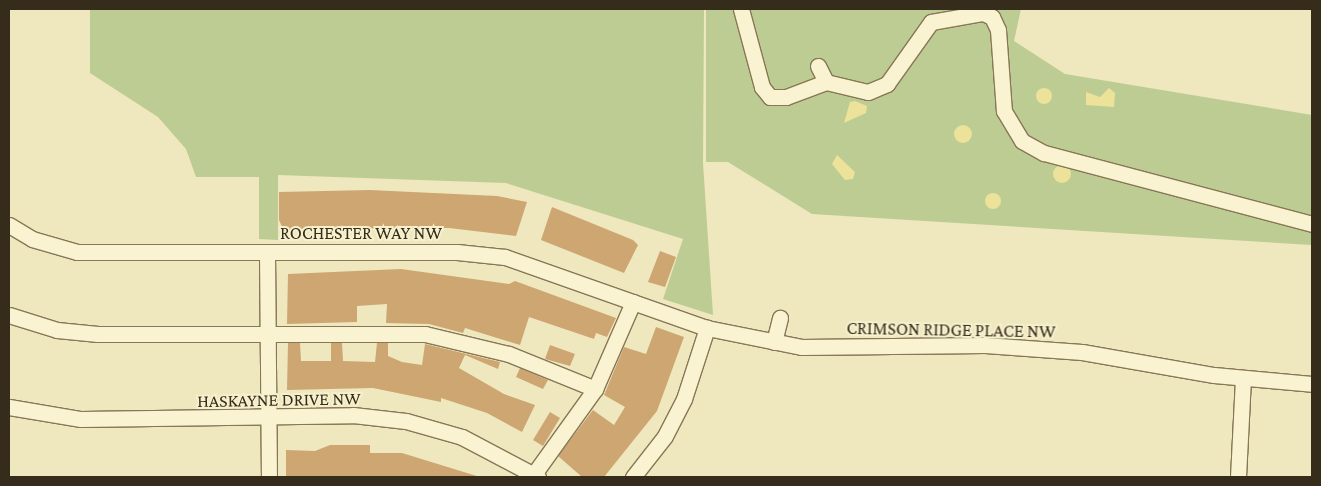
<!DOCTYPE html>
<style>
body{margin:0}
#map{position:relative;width:1321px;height:486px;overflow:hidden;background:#efe7be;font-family:"Crimson Pro",serif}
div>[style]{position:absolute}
.green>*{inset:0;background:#bdcc92}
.sand>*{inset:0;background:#ece299}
.round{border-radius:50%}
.building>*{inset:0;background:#cea672}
.roads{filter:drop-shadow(1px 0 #877756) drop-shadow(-1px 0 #877756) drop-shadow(0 1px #877756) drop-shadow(0 -1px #877756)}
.minor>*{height:15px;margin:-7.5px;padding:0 7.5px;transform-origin:7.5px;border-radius:7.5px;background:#f9f3d1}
span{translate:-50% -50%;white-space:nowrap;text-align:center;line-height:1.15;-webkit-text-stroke:4px #f6f0cd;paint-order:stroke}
.street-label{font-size:18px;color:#362c1b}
.frame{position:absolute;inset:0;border:10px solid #362c1b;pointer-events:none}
</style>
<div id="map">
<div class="green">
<div style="clip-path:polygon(90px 9px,704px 9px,703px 163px,713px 315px,663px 299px,683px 239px,506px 183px,278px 175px,278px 240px,259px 239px,259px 177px,196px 177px,186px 149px,158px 117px,90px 73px)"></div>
<div style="clip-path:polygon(706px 9px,1021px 9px,1014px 41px,1065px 74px,1312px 115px,1312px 245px,812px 214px,728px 162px,706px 162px)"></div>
</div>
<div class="sand">
<div style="clip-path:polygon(1109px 88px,1115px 93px,1114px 107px,1086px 105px,1086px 92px,1100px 97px)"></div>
<div class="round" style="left:1036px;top:88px;width:16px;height:16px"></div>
<div style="clip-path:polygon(855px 101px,867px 106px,866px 113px,844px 123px,850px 102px)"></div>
<div class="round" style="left:954px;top:125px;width:18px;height:18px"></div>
<div style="clip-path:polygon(837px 155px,855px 172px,853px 179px,845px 180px,832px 164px)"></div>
<div class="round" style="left:1053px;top:165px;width:18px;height:18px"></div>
<div class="round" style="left:985px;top:193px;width:16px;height:16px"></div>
</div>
<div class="building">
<div style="clip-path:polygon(370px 190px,497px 196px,527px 202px,516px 236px,449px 228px,283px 229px,279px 220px,279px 192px)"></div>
<div style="clip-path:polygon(552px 207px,633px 240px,638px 245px,624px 273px,541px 240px)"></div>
<div style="clip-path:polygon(660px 251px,676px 257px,665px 287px,648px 282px)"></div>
<div style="clip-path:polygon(401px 269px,509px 284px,515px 281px,616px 318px,607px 337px,596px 333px,594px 339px,529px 317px,520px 345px,465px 328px,463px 333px,429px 324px,386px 323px,387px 304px,357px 306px,357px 322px,287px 324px,288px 274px)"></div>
<div style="clip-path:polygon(656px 327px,684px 337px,657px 411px,604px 477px,582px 477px,558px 456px,593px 410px,614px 425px,625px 407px,604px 395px,624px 347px,646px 354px)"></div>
<div style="clip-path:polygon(288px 343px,300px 343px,301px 361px,331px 361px,331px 343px,342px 343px,343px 361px,375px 362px,377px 343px,388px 343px,388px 356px,402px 362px,422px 365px,425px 344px,500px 362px,498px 369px,465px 355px,459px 368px,504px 394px,535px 405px,522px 432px,487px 413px,441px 398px,441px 402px,373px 388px,287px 390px)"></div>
<div style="clip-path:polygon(550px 345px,575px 354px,570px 366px,545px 359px)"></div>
<div style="clip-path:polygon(520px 368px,548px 380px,543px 389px,516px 377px)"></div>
<div style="clip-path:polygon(550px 412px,560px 418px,543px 446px,533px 440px)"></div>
<div style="clip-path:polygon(330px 445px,370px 445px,370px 453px,402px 453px,480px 477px,286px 477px,286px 450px,315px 451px)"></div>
</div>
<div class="roads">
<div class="minor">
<div style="left:741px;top:9px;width:81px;rotate:74.9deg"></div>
<div style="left:762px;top:87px;width:13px;rotate:51deg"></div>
<div style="left:770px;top:97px;width:16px"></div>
<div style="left:786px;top:97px;width:43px;rotate:-20.6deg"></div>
<div style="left:826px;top:82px;width:43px;rotate:13.4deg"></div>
<div style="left:868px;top:92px;width:21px;rotate:-23deg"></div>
<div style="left:887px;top:84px;width:76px;rotate:-54.6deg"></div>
<div style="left:931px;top:22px;width:53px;rotate:-9.8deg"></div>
<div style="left:983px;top:13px;width:10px;rotate:24deg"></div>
<div style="left:992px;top:17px;width:14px;rotate:65deg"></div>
<div style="left:998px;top:30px;width:81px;rotate:85.8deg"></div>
<div style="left:1004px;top:111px;width:35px;rotate:59deg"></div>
<div style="left:1022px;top:141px;width:25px;rotate:29deg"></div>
<div style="left:1044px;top:153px;width:277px;rotate:14.8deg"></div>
<div style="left:818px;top:66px;width:18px;rotate:63deg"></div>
<div style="left:9px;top:225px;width:27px;rotate:31deg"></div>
<div style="left:32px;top:239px;width:47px;rotate:16.1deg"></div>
<div style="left:77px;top:252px;width:380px"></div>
<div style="left:457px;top:252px;width:48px;rotate:5.9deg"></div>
<div style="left:505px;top:257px;width:214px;rotate:19.4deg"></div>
<div style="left:707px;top:328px;width:96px;rotate:11.4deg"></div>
<div style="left:801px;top:347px;width:184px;rotate:-0.6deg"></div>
<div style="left:985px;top:345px;width:97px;rotate:4.1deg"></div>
<div style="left:1082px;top:352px;width:134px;rotate:9.9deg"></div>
<div style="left:1214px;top:375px;width:98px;rotate:5.2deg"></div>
<div style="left:267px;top:252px;width:225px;rotate:89.5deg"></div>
<div style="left:9px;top:315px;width:50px;rotate:17.4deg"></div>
<div style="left:57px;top:330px;width:41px;rotate:5.6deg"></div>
<div style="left:98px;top:334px;width:327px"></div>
<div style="left:425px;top:334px;width:86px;rotate:13.4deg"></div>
<div style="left:509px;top:354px;width:93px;rotate:22.1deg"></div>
<div style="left:774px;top:342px;width:25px;rotate:-76deg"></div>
<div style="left:9px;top:407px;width:73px;rotate:9.5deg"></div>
<div style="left:81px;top:419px;width:272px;rotate:-0.8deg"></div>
<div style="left:353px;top:415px;width:53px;rotate:6.5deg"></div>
<div style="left:406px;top:421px;width:58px;rotate:15.9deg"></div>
<div style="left:462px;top:437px;width:86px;rotate:27.8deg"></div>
<div style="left:534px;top:474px;width:105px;rotate:-54.3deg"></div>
<div style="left:595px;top:389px;width:95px;rotate:-66.4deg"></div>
<div style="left:633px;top:477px;width:52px;rotate:-52deg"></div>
<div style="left:665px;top:436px;width:42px;rotate:-62.8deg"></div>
<div style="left:684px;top:399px;width:75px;rotate:-72.1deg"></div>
<div style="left:1238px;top:477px;width:98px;rotate:-87.1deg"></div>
</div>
</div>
<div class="street-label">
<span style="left:361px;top:233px">ROCHESTER WAY NW</span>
<span style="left:951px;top:330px;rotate:1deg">CRIMSON RIDGE PLACE NW</span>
<span style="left:279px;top:400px;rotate:-1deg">HASKAYNE DRIVE NW</span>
</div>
<div class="frame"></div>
</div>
